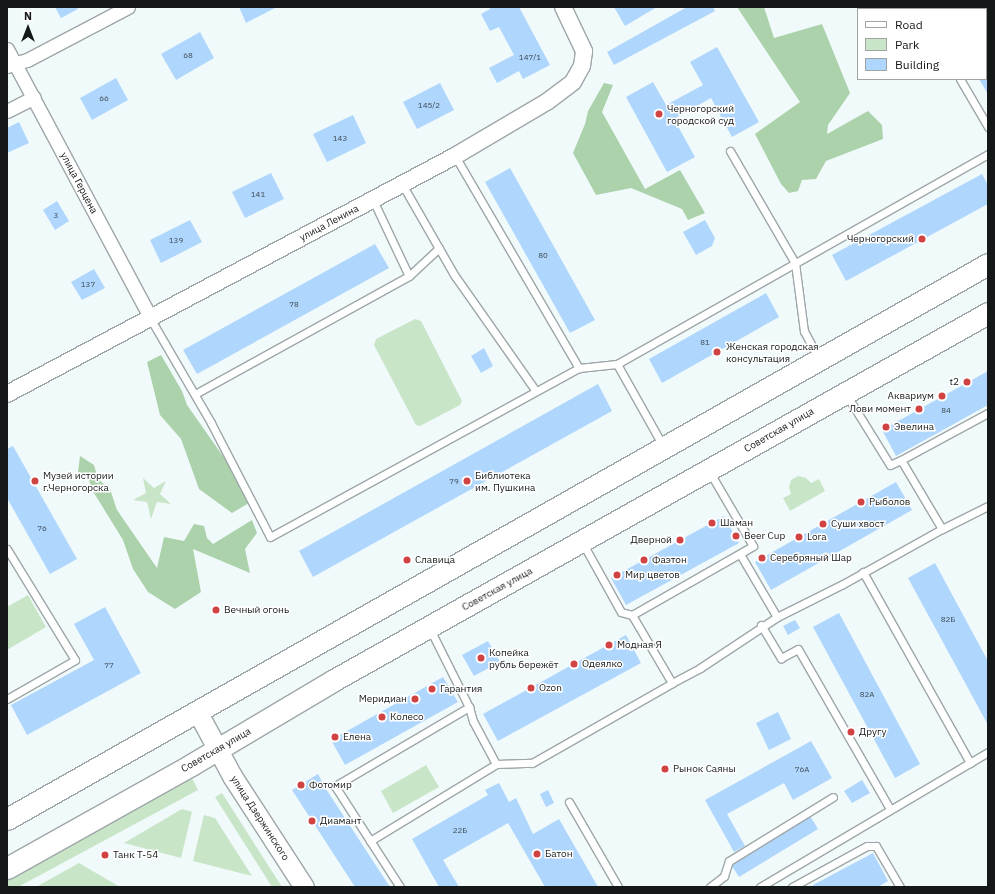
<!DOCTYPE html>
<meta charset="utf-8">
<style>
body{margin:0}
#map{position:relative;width:995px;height:894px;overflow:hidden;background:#f1fafb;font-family:"IBM Plex Sans",sans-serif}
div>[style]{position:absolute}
.green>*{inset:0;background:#c8e5c7}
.forest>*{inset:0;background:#abd2ab}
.building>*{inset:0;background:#afd6fc}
.roads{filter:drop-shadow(1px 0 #9ea6a8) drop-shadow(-1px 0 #9ea6a8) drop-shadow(0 1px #9ea6a8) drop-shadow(0 -1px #9ea6a8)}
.service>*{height:7px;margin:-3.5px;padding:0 3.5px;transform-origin:3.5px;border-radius:3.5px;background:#fff}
.minor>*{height:13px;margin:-6.5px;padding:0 6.5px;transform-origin:6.5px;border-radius:6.5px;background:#fff}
.tertiary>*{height:16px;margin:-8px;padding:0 8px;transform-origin:8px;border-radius:8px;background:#fff}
.secondary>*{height:19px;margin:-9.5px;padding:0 9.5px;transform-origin:9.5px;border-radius:9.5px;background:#fff}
.primary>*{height:21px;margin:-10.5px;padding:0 10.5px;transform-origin:10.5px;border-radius:10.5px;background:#fff}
.dots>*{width:11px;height:11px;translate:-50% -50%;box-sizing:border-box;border:2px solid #fff;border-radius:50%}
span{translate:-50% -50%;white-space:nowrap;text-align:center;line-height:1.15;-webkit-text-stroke:3px #fff;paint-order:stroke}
.number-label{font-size:8px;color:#3c4852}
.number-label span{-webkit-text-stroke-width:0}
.poi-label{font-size:10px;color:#151819}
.left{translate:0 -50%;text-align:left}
.right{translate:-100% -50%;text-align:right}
.street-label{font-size:10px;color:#151819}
.frame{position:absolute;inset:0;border:8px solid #151819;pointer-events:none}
.legend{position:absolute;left:857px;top:8px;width:130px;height:72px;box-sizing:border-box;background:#fff;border:1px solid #a1a3a3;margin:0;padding:5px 7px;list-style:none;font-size:12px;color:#151819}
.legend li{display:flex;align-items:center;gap:8px;height:20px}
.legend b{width:20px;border:1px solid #a1a3a3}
.north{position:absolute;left:8px;top:8px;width:40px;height:40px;-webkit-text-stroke:3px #fff;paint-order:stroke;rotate:0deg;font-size:11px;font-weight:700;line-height:16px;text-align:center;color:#151819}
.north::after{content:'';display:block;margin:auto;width:14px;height:18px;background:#151819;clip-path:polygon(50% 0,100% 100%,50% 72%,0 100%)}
</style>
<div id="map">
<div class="green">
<div style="clip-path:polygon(415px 319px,421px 321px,462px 401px,460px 405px,420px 426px,416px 425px,374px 345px,376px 339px)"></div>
<div style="clip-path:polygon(798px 476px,806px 478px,811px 483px,819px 479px,825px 491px,790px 511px,783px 498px,791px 494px,789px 487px,791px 480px)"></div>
<div style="clip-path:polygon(143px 478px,154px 488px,166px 481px,160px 494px,171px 504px,157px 502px,151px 519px,147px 502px,133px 500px,146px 493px)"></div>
<div style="clip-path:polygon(28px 595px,46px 627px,7px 650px,7px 607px)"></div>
<div style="clip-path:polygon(426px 765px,439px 787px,393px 813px,381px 791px)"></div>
<div style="clip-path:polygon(191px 776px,198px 790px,18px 887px,7px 887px,7px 877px)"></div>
<div style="clip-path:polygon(222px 793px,282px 887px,272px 887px,215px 797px)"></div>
<div style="clip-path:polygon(182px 809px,192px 812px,181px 858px,124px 843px)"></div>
<div style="clip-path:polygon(204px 815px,215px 818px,252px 876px,193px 861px)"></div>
<div style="clip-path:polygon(79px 863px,120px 887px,36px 887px)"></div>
</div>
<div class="forest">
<div style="clip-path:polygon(737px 7px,764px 7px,774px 38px,822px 24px,850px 93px,828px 125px,827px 134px,868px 111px,882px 125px,883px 139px,826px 161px,816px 179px,802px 180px,798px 191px,789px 193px,781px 184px,755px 134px,800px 102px)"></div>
<div style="clip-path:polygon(604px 83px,613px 85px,602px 112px,645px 189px,680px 170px,705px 213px,688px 220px,682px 209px,631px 188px,596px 195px,573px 153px,585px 124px,588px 111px)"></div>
<div style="clip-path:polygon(161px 355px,182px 391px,187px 405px,239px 479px,249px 503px,232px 513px,199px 489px,181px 439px,160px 415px,147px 362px)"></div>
<div style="clip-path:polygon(80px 456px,94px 465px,98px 479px,110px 489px,117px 510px,157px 568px,164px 537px,184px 541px,194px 524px,204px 526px,207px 538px,213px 544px,252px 520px,257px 533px,245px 549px,250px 573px,193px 549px,201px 592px,175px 609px,148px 592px,133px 569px,123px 540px,94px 493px,87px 476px,78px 472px)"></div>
</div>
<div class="building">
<div style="clip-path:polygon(55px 7px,77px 7px,78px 9px,61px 18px)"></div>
<div style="clip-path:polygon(239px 7px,277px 7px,246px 23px)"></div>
<div style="clip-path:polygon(489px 7px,519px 7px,550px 65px,523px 79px,519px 71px,497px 83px,489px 68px,514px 55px,499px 27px,490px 31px,481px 14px,490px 9px)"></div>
<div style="clip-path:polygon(614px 7px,657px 7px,625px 26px)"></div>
<div style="clip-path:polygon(687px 7px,713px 7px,715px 11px,614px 65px,607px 52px)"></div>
<div style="clip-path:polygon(937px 7px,971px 7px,972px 9px,938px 9px)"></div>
<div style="clip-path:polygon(200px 32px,214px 58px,176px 80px,161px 54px)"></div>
<div style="clip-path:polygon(986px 33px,988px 36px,988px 94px,979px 79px,986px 79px)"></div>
<div style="clip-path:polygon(717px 47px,759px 122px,732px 137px,711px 98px,674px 119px,695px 157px,667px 172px,626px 97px,653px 82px,666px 105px,703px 85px,690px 62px)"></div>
<div style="clip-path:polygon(116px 78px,128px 100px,92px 120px,80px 98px)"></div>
<div style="clip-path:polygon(440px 83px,454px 110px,417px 129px,403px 102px)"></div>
<div style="clip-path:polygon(353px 115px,366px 143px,327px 162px,313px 134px)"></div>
<div style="clip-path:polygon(19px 122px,29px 143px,7px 153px,7px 128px)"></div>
<div style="clip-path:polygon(510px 168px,595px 320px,570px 333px,485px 182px)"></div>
<div style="clip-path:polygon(271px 173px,284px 199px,245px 218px,232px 192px)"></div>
<div style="clip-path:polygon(982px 174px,988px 185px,988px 204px,846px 281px,832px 255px)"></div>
<div style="clip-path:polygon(57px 201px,69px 221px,55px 230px,43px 210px)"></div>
<div style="clip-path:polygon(190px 220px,202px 242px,161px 263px,150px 240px)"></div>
<div style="clip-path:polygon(705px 220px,715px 238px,712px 246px,696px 255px,683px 232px)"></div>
<div style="clip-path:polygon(375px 244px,389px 268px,197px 374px,183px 350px)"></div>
<div style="clip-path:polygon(94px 269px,105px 288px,82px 300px,71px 282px)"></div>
<div style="clip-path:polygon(766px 293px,779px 317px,662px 383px,649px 359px)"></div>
<div style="clip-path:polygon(484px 348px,493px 366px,481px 373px,471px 356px)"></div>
<div style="clip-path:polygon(988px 371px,988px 405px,896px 456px,882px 430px)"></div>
<div style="clip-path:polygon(598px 384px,612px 411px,313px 577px,299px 551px)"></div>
<div style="clip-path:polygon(13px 446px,77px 559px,50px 574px,7px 498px,7px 449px)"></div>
<div style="clip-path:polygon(896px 482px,912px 510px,771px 590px,755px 562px)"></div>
<div style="clip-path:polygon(724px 516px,739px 543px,626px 605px,611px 578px)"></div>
<div style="clip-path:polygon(409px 555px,412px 560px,405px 564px,402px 559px)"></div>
<div style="clip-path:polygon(935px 563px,988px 661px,988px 725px,908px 578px)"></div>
<div style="clip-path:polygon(105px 607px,141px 673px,27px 735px,11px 705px,94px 660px,74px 624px)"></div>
<div style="clip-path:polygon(839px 613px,920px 764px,895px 778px,813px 627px)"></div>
<div style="clip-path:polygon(795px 620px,800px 628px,788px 635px,783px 626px)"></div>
<div style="clip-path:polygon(626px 635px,641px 663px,498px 741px,483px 714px)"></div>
<div style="clip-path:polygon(488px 641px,500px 662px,474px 676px,462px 655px)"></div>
<div style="clip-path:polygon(443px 677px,458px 702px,345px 765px,331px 740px)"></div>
<div style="clip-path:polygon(778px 712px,791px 739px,769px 750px,756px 723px)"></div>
<div style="clip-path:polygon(811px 741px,832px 778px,793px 800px,784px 783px,727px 814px,745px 846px,734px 852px,705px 800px)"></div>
<div style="clip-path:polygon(318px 774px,326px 789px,390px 887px,355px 887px,292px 790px)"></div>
<div style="clip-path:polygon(862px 780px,870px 793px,852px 803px,844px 791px)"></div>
<div style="clip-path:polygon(499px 783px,509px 802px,516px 798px,533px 834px,559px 819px,598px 887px,545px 887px,508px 823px,443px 860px,459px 887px,439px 887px,412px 839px,488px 795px,485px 790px)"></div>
<div style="clip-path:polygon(548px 790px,554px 803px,546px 807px,540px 794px)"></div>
<div style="clip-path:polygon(810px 816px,818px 829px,739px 877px,730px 863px)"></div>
<div style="clip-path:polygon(873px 853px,888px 881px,878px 887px,814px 887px,813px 885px)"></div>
</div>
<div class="roads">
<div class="service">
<div style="left:919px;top:7px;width:2px;rotate:63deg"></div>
<div style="left:960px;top:79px;width:56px;rotate:59.7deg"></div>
<div style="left:730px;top:151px;width:129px;rotate:59.9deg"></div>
<div style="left:795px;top:263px;width:69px;rotate:82.5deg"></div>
<div style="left:804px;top:331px;width:30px;rotate:62deg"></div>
<div style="left:455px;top:156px;width:246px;rotate:59.7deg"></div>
<div style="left:402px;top:184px;width:106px;rotate:60.1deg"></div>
<div style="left:455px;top:276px;width:139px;rotate:54.9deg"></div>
<div style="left:373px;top:200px;width:84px;rotate:64.7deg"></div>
<div style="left:150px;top:318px;width:121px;rotate:59.8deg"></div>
<div style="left:211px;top:423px;width:128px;rotate:62.6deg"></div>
<div style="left:270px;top:537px;width:352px;rotate:-28.7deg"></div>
<div style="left:579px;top:368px;width:38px;rotate:-6deg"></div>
<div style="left:617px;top:364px;width:426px;rotate:-29.5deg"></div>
<div style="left:617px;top:364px;width:94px;rotate:60.7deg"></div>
<div style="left:195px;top:394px;width:244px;rotate:-28.9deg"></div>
<div style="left:409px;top:276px;width:41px;rotate:-43deg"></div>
<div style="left:901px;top:460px;width:99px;rotate:-28.4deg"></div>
<div style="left:942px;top:529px;width:51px;rotate:-26.6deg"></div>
<div style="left:7px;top:549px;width:130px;rotate:58.5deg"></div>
<div style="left:75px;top:660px;width:78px;rotate:150.2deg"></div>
<div style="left:740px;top:554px;width:73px;rotate:59.6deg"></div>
<div style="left:777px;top:617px;width:74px;rotate:-26.6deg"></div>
<div style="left:843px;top:584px;width:113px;rotate:-29.1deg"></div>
<div style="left:942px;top:529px;width:80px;rotate:-120.7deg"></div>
<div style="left:901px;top:460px;width:12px;rotate:156deg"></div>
<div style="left:890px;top:465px;width:84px;rotate:-121.8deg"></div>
<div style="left:863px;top:572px;width:219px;rotate:60.7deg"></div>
<div style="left:632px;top:615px;width:139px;rotate:-29.7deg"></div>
<div style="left:753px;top:546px;width:87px;rotate:-120.4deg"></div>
<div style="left:761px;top:625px;width:39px;rotate:59deg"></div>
<div style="left:781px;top:658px;width:19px;rotate:-28deg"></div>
<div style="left:798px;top:649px;width:185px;rotate:60.1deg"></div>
<div style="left:672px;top:683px;width:32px;rotate:-28deg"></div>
<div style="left:700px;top:668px;width:92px;rotate:-33.5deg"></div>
<div style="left:469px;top:707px;width:15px;rotate:74deg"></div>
<div style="left:473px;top:721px;width:49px;rotate:61.9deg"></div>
<div style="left:496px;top:764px;width:36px;rotate:-2deg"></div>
<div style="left:532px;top:763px;width:161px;rotate:-29.7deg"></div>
<div style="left:672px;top:683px;width:79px;rotate:-120.5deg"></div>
<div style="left:632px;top:615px;width:11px;rotate:-165deg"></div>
<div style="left:621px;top:612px;width:80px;rotate:-119.1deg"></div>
<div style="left:569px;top:802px;width:98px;rotate:60deg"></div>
<div style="left:370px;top:841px;width:148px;rotate:-31.4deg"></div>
<div style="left:400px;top:887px;width:120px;rotate:-122.8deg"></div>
<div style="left:335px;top:786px;width:156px;rotate:-30.5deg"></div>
<div style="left:469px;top:707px;width:87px;rotate:-116.6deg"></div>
<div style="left:710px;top:887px;width:18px;rotate:-38deg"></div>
<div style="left:724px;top:876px;width:16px;rotate:-72deg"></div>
<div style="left:729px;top:861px;width:122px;rotate:-31.6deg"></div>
<div style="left:760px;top:887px;width:265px;rotate:-30.6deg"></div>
<div style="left:792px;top:887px;width:85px;rotate:-28.7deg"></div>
<div style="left:867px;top:846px;width:9px"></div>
<div style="left:876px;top:846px;width:48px;rotate:59.7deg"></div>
</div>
<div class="minor">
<div style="left:7px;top:49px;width:304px;rotate:61.9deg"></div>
<div style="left:7px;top:66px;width:21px;rotate:-17deg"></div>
<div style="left:27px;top:60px;width:114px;rotate:-27.7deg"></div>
<div style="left:7px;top:111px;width:30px;rotate:-27deg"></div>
</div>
<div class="tertiary">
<div style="left:7px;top:394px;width:507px;rotate:-27.98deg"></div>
<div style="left:455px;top:156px;width:108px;rotate:-30.6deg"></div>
<div style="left:548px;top:101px;width:31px;rotate:-37deg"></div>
<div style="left:573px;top:82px;width:18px;rotate:-61deg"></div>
<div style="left:582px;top:66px;width:15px;rotate:-82deg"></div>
<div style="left:584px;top:51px;width:49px;rotate:-115.5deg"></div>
</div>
<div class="secondary">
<div style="left:198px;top:713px;width:72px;rotate:61.6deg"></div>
<div style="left:232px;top:776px;width:132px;rotate:57deg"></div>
</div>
<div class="primary">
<div style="left:7px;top:819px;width:1127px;rotate:-29.5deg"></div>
<div style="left:7px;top:868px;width:211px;rotate:-29.2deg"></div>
<div style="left:191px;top:765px;width:166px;rotate:-30.7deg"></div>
<div style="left:334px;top:680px;width:750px;rotate:-29.3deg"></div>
</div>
</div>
<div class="dots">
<div style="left:659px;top:114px;background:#d14242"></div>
<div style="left:922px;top:239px;background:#d14242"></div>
<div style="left:717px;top:352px;background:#d14242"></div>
<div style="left:967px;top:382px;background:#d14242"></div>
<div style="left:942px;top:396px;background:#d14242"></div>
<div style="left:919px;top:409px;background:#d14242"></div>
<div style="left:886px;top:427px;background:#d14242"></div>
<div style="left:35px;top:481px;background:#d14242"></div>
<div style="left:467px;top:481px;background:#d14242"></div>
<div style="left:861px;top:502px;background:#d14242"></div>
<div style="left:712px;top:523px;background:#d14242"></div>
<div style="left:823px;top:524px;background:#d14242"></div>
<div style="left:736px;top:536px;background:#d14242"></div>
<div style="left:799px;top:537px;background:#d14242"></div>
<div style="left:680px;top:540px;background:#d14242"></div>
<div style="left:762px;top:558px;background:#d14242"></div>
<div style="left:407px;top:560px;background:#d14242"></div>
<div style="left:644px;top:560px;background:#d14242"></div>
<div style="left:617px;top:575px;background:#d14242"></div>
<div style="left:216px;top:610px;background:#d14242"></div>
<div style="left:609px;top:645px;background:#d14242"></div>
<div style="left:481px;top:658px;background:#d14242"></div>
<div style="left:574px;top:664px;background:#d14242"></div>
<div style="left:531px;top:688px;background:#d14242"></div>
<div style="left:432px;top:689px;background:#d14242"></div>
<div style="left:415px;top:699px;background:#d14242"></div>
<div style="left:382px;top:717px;background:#d14242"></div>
<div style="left:851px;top:732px;background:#d14242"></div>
<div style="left:335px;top:737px;background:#d14242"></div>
<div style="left:665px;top:769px;background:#d14242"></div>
<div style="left:301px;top:785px;background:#d14242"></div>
<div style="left:312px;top:821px;background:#d14242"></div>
<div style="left:537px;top:854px;background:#d14242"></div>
<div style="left:105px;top:855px;background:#d14242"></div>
</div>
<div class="number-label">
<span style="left:188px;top:56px">68</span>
<span style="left:530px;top:58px">147/1</span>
<span style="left:104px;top:99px">66</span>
<span style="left:429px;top:106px">145/2</span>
<span style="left:340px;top:139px">143</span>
<span style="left:258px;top:195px">141</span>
<span style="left:56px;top:216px">3</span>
<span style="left:176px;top:241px">139</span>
<span style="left:543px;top:256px">80</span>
<span style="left:88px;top:285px">137</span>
<span style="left:294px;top:305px">78</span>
<span style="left:705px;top:343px">81</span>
<span style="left:946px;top:411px">84</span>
<span style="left:454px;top:482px">79</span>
<span style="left:42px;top:529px">76</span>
<span style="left:948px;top:620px">82Б</span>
<span style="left:109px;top:666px">77</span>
<span style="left:867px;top:695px">82А</span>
<span style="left:802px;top:770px">76А</span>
<span style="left:460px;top:831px">22Б</span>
</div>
<div class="poi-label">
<span class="left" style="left:667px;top:114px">Черногорский<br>городской суд</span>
<span class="right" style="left:914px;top:239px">Черногорский</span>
<span class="left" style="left:726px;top:352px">Женская городская<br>консультация</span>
<span class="right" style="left:959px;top:382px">t2</span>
<span class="right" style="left:934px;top:396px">Аквариум</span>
<span class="right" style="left:911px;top:409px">Лови момент</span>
<span class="left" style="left:894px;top:427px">Эвелина</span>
<span class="left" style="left:43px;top:481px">Музей истории<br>г.Черногорска</span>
<span class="left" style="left:475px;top:481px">Библиотека<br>им. Пушкина</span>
<span class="left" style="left:869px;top:502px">Рыболов</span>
<span class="left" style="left:720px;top:523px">Шаман</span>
<span class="left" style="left:831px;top:524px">Суши хвост</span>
<span class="left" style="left:744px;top:536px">Beer Cup</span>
<span class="left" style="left:807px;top:537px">Lora</span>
<span class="right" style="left:672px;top:540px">Дверной</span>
<span class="left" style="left:770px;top:558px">Серебряный Шар</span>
<span class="left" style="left:415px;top:560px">Славица</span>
<span class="left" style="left:652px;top:560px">Фаэтон</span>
<span class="left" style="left:625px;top:575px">Мир цветов</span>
<span class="left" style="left:224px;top:610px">Вечный огонь</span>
<span class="left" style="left:617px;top:645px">Модная Я</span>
<span class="left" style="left:489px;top:658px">Копейка<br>рубль бережёт</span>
<span class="left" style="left:582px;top:664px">Одеялко</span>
<span class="left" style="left:539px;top:688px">Ozon</span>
<span class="left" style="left:440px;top:689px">Гарантия</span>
<span class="right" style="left:407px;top:699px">Меридиан</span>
<span class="left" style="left:390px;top:717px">Колесо</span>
<span class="left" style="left:859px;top:732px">Другу</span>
<span class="left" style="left:343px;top:737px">Елена</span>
<span class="left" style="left:673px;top:769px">Рынок Саяны</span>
<span class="left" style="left:309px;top:785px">Фотомир</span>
<span class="left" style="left:320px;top:821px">Диамант</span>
<span class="left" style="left:545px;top:854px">Батон</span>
<span class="left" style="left:113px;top:855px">Танк Т-54</span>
</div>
<div class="street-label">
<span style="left:79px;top:183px;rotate:62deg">улица Герцена</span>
<span style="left:329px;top:223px;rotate:-28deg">улица Ленина</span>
<span style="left:779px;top:430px;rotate:-30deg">Советская улица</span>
<span style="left:497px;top:589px;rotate:-29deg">Советская улица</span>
<span style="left:216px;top:750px;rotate:-30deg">Советская улица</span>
<span style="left:260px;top:818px;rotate:57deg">улица Дзержинского</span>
</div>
<div class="frame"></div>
<ul class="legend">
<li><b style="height:5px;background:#fff"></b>Road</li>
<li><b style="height:11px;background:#c8e5c7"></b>Park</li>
<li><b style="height:11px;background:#afd6fc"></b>Building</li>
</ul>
<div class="north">N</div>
</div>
